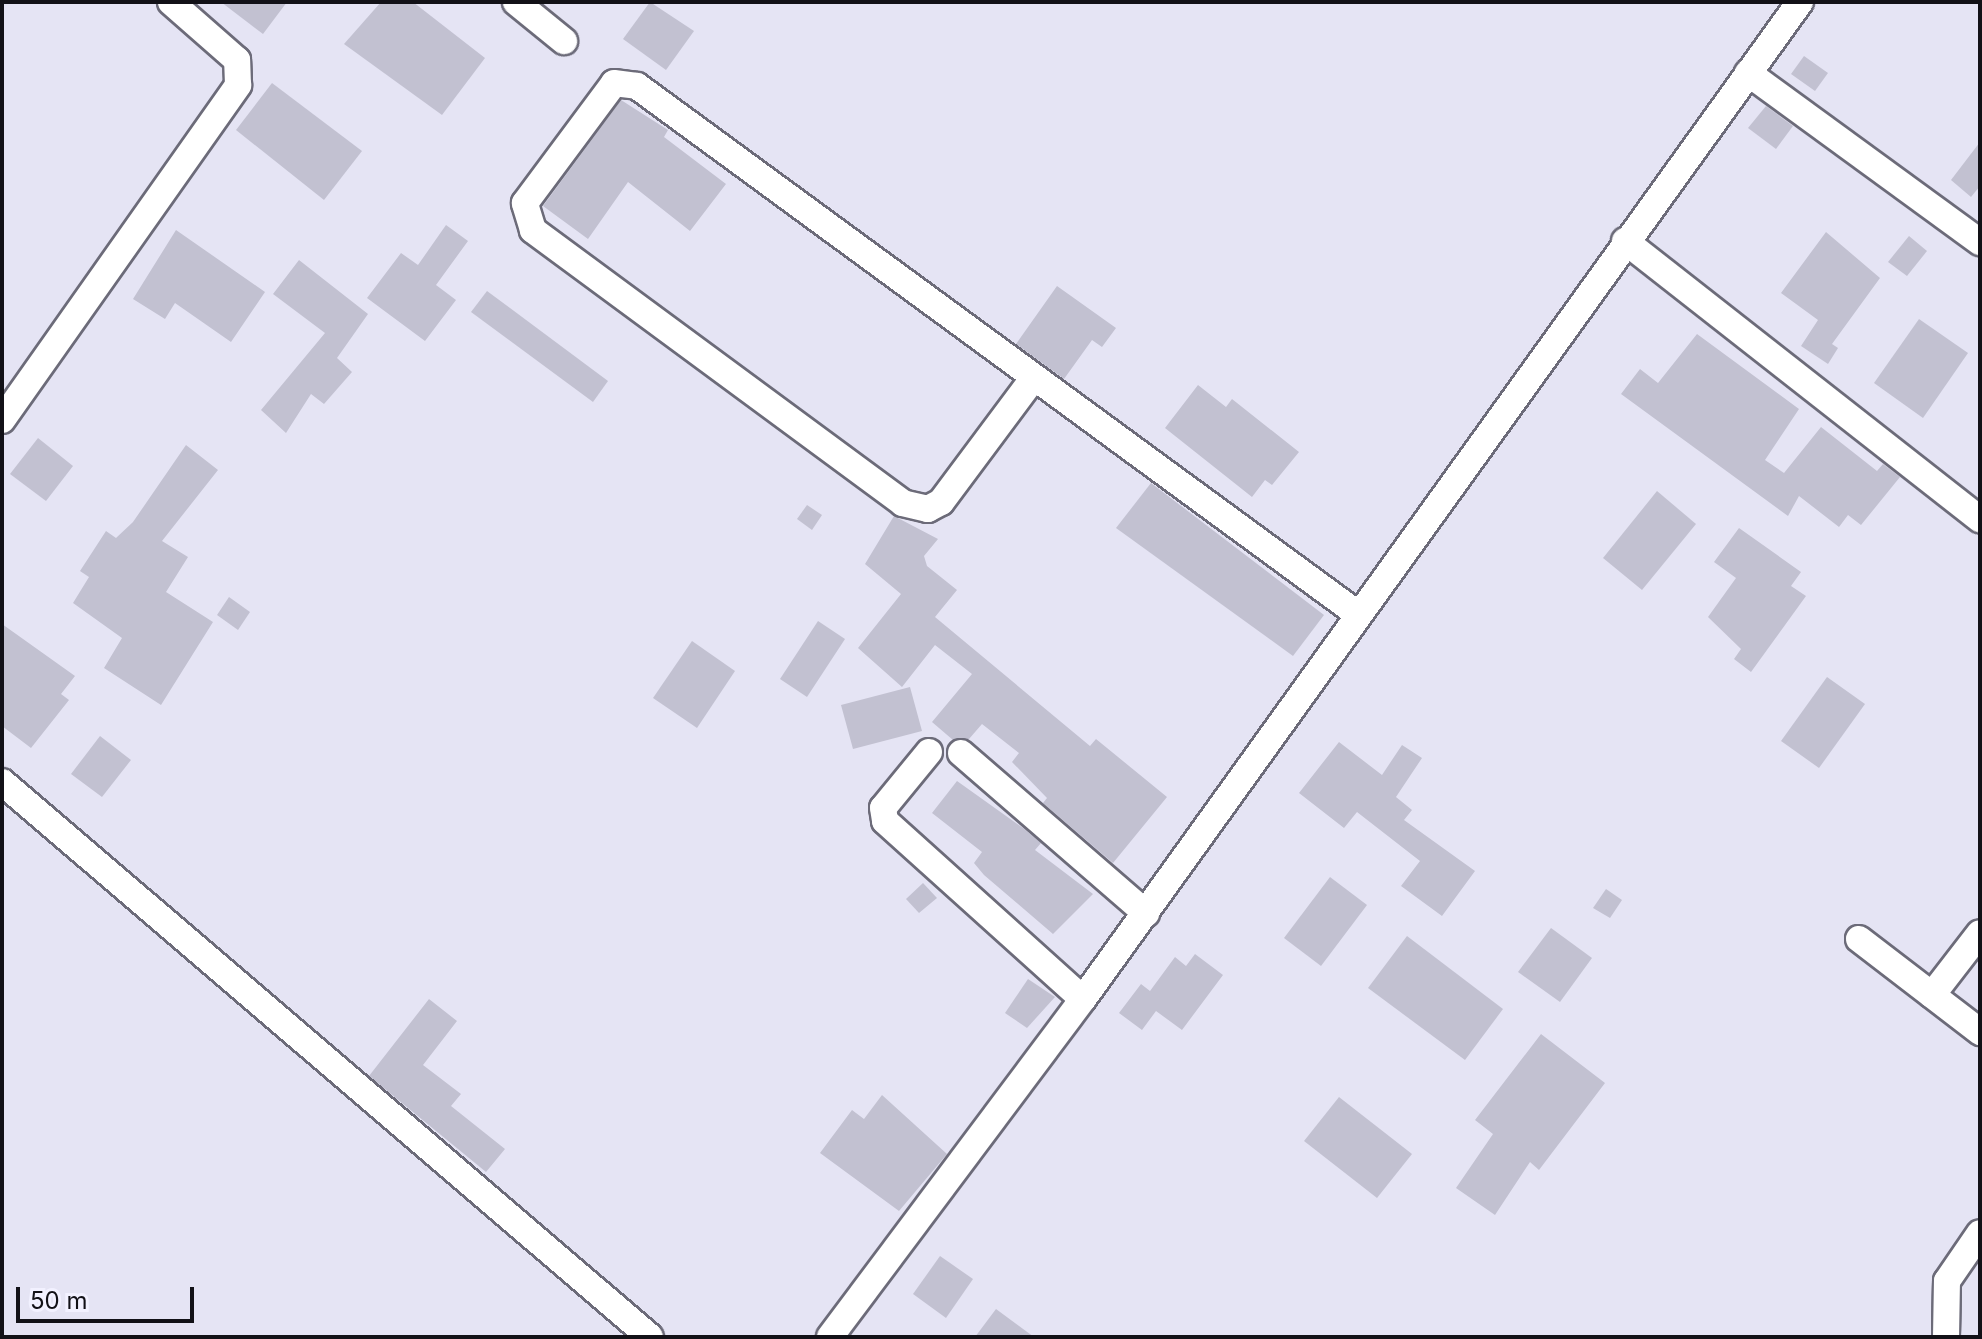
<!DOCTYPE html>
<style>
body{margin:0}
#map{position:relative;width:1982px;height:1339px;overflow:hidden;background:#e5e4f4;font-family:Inter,sans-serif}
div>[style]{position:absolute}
.building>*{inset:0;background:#c2c1d1}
.roads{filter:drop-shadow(2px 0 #6c6b79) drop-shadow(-2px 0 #6c6b79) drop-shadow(0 2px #6c6b79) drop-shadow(0 -2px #6c6b79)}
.minor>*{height:26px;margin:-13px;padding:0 13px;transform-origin:13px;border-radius:13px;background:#fff}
span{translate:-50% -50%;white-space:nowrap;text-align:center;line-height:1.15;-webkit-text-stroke:8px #f2f1ff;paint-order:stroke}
.frame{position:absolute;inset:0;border:4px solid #121117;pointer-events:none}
.scale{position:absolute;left:16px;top:1287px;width:178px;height:36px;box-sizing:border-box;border:4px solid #121117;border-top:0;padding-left:10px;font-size:24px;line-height:28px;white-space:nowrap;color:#121117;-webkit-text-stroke:6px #f2f1ff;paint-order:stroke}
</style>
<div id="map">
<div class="building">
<div style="clip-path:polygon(221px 2px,287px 2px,263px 34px)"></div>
<div style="clip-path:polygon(381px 2px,413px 2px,485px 58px,442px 115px,344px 44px)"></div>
<div style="clip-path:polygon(650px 2px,694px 31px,666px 70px,623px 39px)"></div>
<div style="clip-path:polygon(1804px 56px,1828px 73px,1815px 91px,1791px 74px)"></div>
<div style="clip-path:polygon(272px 83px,362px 151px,324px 200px,236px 130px)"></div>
<div style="clip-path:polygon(621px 100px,668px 130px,664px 137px,726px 184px,690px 231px,628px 182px,588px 239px,543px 206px)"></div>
<div style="clip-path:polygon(1766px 106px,1793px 126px,1776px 149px,1748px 128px)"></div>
<div style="clip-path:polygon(1980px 142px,1980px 186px,1971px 197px,1951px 180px)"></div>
<div style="clip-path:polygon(446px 225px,468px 241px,436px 285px,456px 300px,425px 341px,367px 298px,401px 253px,418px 265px)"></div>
<div style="clip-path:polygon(176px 230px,265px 292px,231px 342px,175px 303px,165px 319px,133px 299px)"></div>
<div style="clip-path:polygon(1826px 232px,1880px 278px,1832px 344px,1838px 348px,1828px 364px,1801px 346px,1818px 320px,1781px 293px)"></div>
<div style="clip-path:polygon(1909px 236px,1927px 251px,1907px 276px,1888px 262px)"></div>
<div style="clip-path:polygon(299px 260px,368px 314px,337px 358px,352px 372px,324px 404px,311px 394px,286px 433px,261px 410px,325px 333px,273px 294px)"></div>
<div style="clip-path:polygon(1057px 286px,1116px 328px,1102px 347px,1092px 340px,1064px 379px,1016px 344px)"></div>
<div style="clip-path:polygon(487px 291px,608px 381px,593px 402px,471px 312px)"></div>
<div style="clip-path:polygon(1919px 319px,1968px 353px,1923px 418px,1874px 383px)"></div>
<div style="clip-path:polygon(1697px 334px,1799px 409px,1765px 460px,1784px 473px,1821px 427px,1877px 471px,1883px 464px,1900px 477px,1861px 525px,1848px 515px,1839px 527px,1799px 496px,1788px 516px,1621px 394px,1640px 369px,1658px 383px)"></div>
<div style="clip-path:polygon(1198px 385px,1226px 407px,1232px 399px,1299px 452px,1272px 485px,1265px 480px,1252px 497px,1165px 428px)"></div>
<div style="clip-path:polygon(38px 438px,73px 466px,46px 501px,10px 474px)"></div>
<div style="clip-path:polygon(186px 445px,218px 470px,162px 541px,188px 557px,166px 592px,213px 622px,161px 705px,104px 668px,122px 638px,73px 603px,89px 577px,80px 571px,106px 531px,116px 538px,133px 522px)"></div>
<div style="clip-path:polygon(1151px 483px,1324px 615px,1293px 656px,1116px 528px)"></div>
<div style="clip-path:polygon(1657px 491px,1696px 524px,1642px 590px,1603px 558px)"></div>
<div style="clip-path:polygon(807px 505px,822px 515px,812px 530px,797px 519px)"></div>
<div style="clip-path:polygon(894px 516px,938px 539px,924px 556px,927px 566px,957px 590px,935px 617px,1090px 746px,1096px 739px,1167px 797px,1113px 863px,1043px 803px,1047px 798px,1012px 762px,1019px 753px,982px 724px,969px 739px,953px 740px,932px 722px,972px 674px,935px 645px,902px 687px,858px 648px,901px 594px,865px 564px)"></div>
<div style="clip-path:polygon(1739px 528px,1801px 572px,1791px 586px,1806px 596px,1751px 672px,1734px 659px,1741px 649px,1708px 617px,1736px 578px,1714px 562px)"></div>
<div style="clip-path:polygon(229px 597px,250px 612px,238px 630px,217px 615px)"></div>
<div style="clip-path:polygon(818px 621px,845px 639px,807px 697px,780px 679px)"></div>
<div style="clip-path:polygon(2px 624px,75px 676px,61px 694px,69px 700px,31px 748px,2px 726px)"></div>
<div style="clip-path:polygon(692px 641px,735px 671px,697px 728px,653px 698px)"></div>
<div style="clip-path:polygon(1827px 677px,1865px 704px,1819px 768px,1781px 741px)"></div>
<div style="clip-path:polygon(910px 687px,922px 731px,853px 749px,841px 705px)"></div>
<div style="clip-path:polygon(100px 736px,131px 760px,102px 797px,71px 774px)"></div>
<div style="clip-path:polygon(1339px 742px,1382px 775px,1402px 745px,1422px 758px,1396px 797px,1412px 810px,1404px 820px,1475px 871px,1442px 916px,1401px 886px,1420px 861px,1357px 812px,1344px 828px,1299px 793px)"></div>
<div style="clip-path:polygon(957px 781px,1023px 828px,1041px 843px,1035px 850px,1093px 894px,1053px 934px,984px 875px,974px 863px,982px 852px,932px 813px)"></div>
<div style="clip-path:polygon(1330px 877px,1367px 905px,1321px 966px,1284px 938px)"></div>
<div style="clip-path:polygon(923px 883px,937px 898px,919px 913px,906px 899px)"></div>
<div style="clip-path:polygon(1606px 889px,1622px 900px,1610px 918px,1593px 908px)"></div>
<div style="clip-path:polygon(1551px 928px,1592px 958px,1560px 1002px,1518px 972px)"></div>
<div style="clip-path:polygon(1407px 936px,1503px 1009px,1465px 1060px,1368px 988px)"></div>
<div style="clip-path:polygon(1195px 954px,1223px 975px,1182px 1030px,1156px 1011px,1142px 1030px,1119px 1013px,1141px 984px,1150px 991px,1175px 957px,1186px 966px)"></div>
<div style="clip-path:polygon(1028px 979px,1055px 997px,1027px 1028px,1005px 1013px)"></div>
<div style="clip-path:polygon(429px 999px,457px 1021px,423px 1065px,461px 1094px,451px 1106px,505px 1149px,486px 1172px,369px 1076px)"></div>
<div style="clip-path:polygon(1541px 1034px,1605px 1083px,1539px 1170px,1530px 1162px,1495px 1215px,1456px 1188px,1493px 1134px,1475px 1120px)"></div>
<div style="clip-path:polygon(882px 1095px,947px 1154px,899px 1211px,820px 1153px,852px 1110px,864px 1119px)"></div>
<div style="clip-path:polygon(1339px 1097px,1412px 1154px,1377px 1198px,1304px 1141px)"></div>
<div style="clip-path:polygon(940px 1256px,973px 1279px,946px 1318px,913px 1294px)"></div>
<div style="clip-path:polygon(996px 1309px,1034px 1337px,975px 1337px)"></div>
</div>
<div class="roads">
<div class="minor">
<div style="left:516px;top:2px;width:62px;rotate:39.1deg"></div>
<div style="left:1748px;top:73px;width:287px;rotate:36.1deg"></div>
<div style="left:1625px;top:241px;width:451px;rotate:38.1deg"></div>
<div style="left:1032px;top:380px;width:152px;rotate:126.7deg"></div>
<div style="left:941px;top:502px;width:15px;rotate:152deg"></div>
<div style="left:928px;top:509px;width:26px;rotate:-167deg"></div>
<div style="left:903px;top:503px;width:460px;rotate:-143.6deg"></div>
<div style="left:533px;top:230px;width:28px;rotate:-107deg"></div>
<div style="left:525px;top:203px;width:149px;rotate:-53.4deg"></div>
<div style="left:614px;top:83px;width:23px;rotate:7deg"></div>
<div style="left:637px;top:86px;width:895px;rotate:36.23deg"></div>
<div style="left:2px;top:420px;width:410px;rotate:-54.8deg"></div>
<div style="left:238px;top:85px;width:25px;rotate:-92deg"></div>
<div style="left:237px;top:60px;width:88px;rotate:-138.7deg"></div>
<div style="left:929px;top:752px;width:72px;rotate:129.4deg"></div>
<div style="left:883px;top:808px;width:13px;rotate:81deg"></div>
<div style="left:885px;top:821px;width:266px;rotate:42deg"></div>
<div style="left:961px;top:753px;width:245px;rotate:40.9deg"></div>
<div style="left:2px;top:782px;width:853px;rotate:40.58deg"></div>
<div style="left:1859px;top:939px;width:153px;rotate:37.5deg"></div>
<div style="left:1932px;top:995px;width:78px;rotate:-52.3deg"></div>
<div style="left:830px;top:1337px;width:422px;rotate:-53.2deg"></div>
<div style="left:1083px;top:999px;width:1228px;rotate:-54.28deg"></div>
<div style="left:1946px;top:1337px;width:56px;rotate:-89deg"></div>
<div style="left:1947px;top:1281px;width:58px;rotate:-55.5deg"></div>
</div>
</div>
<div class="frame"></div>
<div class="scale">50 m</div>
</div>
